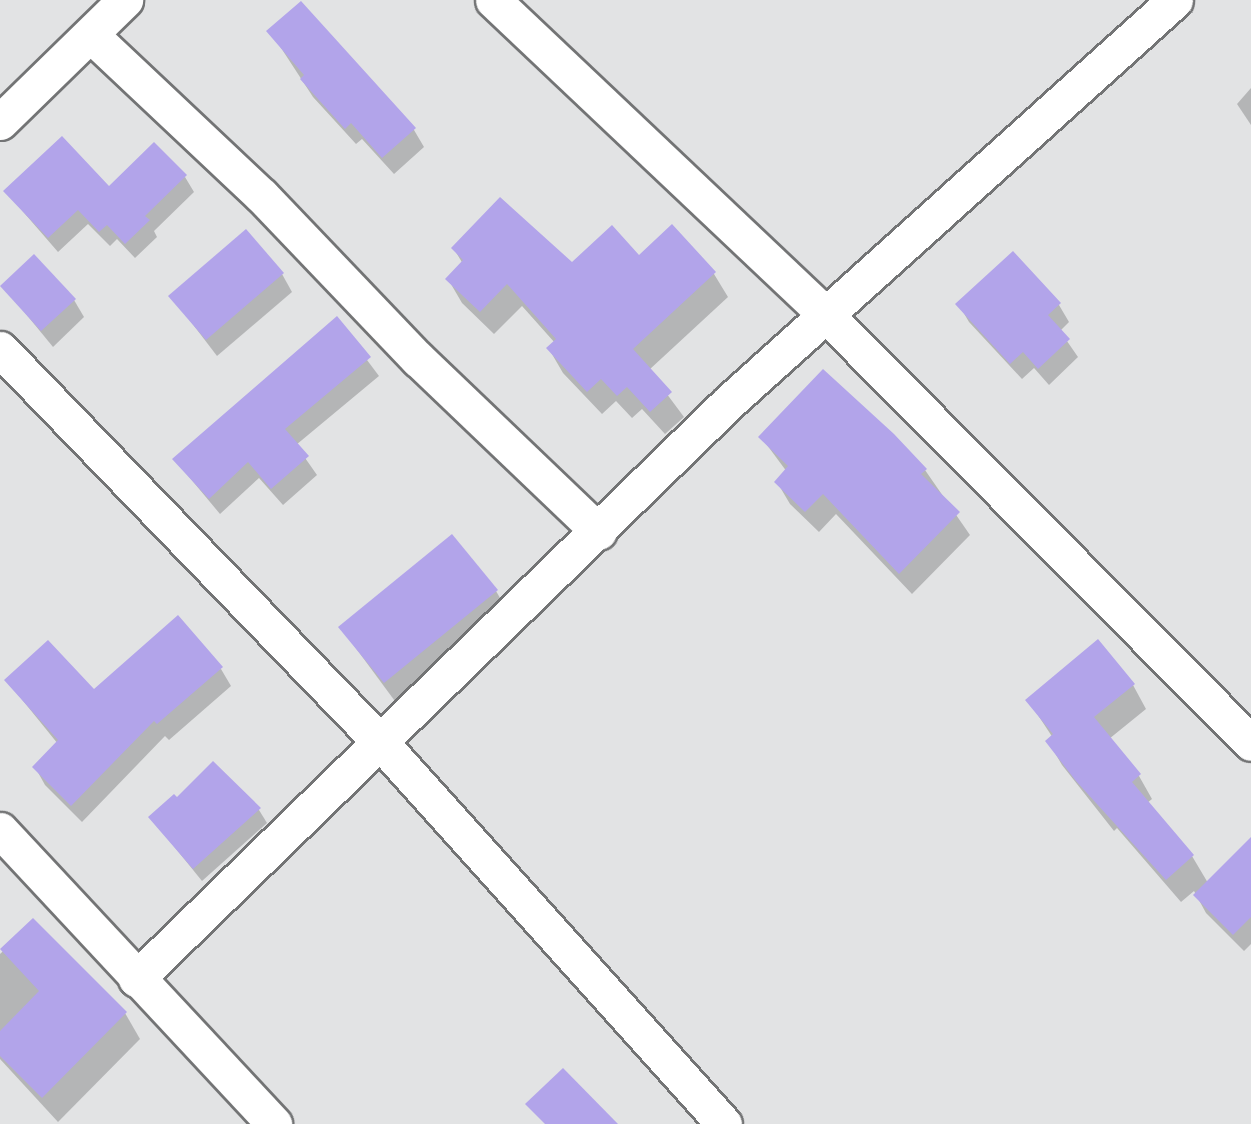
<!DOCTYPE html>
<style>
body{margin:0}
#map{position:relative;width:1251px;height:1124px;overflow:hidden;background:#e2e3e4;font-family:Figtree,sans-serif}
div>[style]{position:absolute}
.shadow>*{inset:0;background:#0003}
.building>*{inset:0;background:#b2a4ea}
.roads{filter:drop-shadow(2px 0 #737475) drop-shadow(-2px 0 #737475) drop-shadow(0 2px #737475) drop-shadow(0 -2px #737475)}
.minor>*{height:35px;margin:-17.5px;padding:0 17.5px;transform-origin:17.5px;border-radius:17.5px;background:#fff}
span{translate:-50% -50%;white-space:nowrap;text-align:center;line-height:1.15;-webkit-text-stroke:10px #e2e3e4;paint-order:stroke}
</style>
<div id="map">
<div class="shadow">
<div style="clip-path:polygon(270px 31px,414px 130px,424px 147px,394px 174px,362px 139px,356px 144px,313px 97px)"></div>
<div style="clip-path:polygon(1251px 88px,1251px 125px,1237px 104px)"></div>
<div style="clip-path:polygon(185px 177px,194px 192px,154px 231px,157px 237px,135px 258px,117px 239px,110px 246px,88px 224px,58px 252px,6px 192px,109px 190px)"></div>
<div style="clip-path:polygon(454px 249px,573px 265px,639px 258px,714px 274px,728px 297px,649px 370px,684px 417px,665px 434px,642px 409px,632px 418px,616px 401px,602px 414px,563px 373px,549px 349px,555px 343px,522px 306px,494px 334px,462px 303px,448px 279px,463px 264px)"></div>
<div style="clip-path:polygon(282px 274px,292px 292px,217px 356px,172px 297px)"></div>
<div style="clip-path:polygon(3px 286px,74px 300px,84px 317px,53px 347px)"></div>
<div style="clip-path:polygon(959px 305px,1059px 305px,1069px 322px,1060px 331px,1078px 357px,1049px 385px,1034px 368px,1022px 379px,969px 322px)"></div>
<div style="clip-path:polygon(337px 320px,379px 376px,296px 445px,317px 475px,283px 505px,259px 478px,220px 514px,175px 460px)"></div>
<div style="clip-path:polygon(761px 437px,925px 470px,970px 535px,912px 594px,836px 514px,819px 532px,790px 504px,777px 482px,787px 472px)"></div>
<div style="clip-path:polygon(496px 591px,511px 617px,400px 708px,341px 628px)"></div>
<div style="clip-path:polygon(221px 669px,231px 686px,169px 740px,165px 736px,82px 822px,45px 785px,35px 767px,58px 744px,7px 681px,94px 692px)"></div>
<div style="clip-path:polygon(1133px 685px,1146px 709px,1109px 739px,1139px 776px,1152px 799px,1147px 803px,1192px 856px,1208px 883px,1251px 840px,1251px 944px,1244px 951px,1206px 913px,1194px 891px,1181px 902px,1117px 828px,1114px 831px,1062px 765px,1048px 741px,1053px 738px,1028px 700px)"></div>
<div style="clip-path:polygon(259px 810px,267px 823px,202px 881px,151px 818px)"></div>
<div style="clip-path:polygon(33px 922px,125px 1013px,140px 1039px,58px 1122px,0 1059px,0 954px)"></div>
</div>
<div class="building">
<div style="clip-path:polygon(301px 1px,416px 128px,382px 158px,351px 123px,345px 129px,300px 79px,304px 75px,266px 31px)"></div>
<div style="clip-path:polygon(62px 136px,109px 186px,154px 142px,187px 175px,145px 216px,150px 220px,125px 244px,107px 225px,99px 232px,78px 210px,48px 238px,3px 191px)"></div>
<div style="clip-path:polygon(500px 197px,572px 262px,612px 225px,639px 255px,672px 224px,716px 272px,633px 349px,672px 392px,650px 412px,627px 387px,617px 396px,601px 379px,587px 392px,546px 348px,556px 339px,507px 284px,480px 312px,445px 279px,463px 260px,451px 248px)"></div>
<div style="clip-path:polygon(246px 229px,284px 273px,206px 340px,168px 296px)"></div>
<div style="clip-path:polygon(1013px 251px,1061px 303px,1048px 315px,1070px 339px,1038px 369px,1023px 352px,1010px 364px,955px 304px)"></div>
<div style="clip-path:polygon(34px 254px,76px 299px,41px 331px,0 286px)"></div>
<div style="clip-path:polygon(337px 316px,371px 357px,285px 429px,309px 456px,271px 489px,248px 462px,209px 499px,172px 459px)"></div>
<div style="clip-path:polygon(823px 369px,894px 434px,927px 469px,921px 474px,960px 512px,899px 574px,823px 494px,805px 512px,774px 482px,788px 466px,758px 437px)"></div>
<div style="clip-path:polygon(452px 534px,498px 590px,384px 683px,338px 627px)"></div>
<div style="clip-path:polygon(178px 615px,223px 667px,157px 724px,154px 721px,71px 806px,32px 767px,58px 740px,4px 680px,48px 640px,94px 689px)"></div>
<div style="clip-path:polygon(1098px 639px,1135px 684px,1094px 717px,1141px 774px,1132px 782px,1194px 855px,1166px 880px,1076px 781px,1045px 741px,1053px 734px,1025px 700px)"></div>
<div style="clip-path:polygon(213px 761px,261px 808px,193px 869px,148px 817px,174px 794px,177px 797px)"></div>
<div style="clip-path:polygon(1251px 837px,1251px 917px,1233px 935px,1193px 895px)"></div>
<div style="clip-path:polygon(33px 918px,127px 1012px,42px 1098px,0 1056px,0 1031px,39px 991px,0 949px)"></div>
<div style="clip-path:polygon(563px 1068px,618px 1124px,545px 1124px,525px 1104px)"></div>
</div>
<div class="roads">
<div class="minor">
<div style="left:493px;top:0;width:458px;rotate:43.4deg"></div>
<div style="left:826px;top:315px;width:603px;rotate:45.2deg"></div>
<div style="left:92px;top:36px;width:233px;rotate:43.3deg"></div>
<div style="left:262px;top:196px;width:226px;rotate:46.3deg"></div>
<div style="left:418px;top:359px;width:250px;rotate:43.7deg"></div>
<div style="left:0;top:122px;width:175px;rotate:-44.3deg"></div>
<div style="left:0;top:349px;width:549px;rotate:45.96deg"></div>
<div style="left:382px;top:744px;width:511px;rotate:48.01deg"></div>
<div style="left:0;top:830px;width:402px;rotate:47deg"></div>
<div style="left:136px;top:979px;width:829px;rotate:-44.22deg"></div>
<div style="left:730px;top:401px;width:599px;rotate:-42.02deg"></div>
</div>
</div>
</div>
